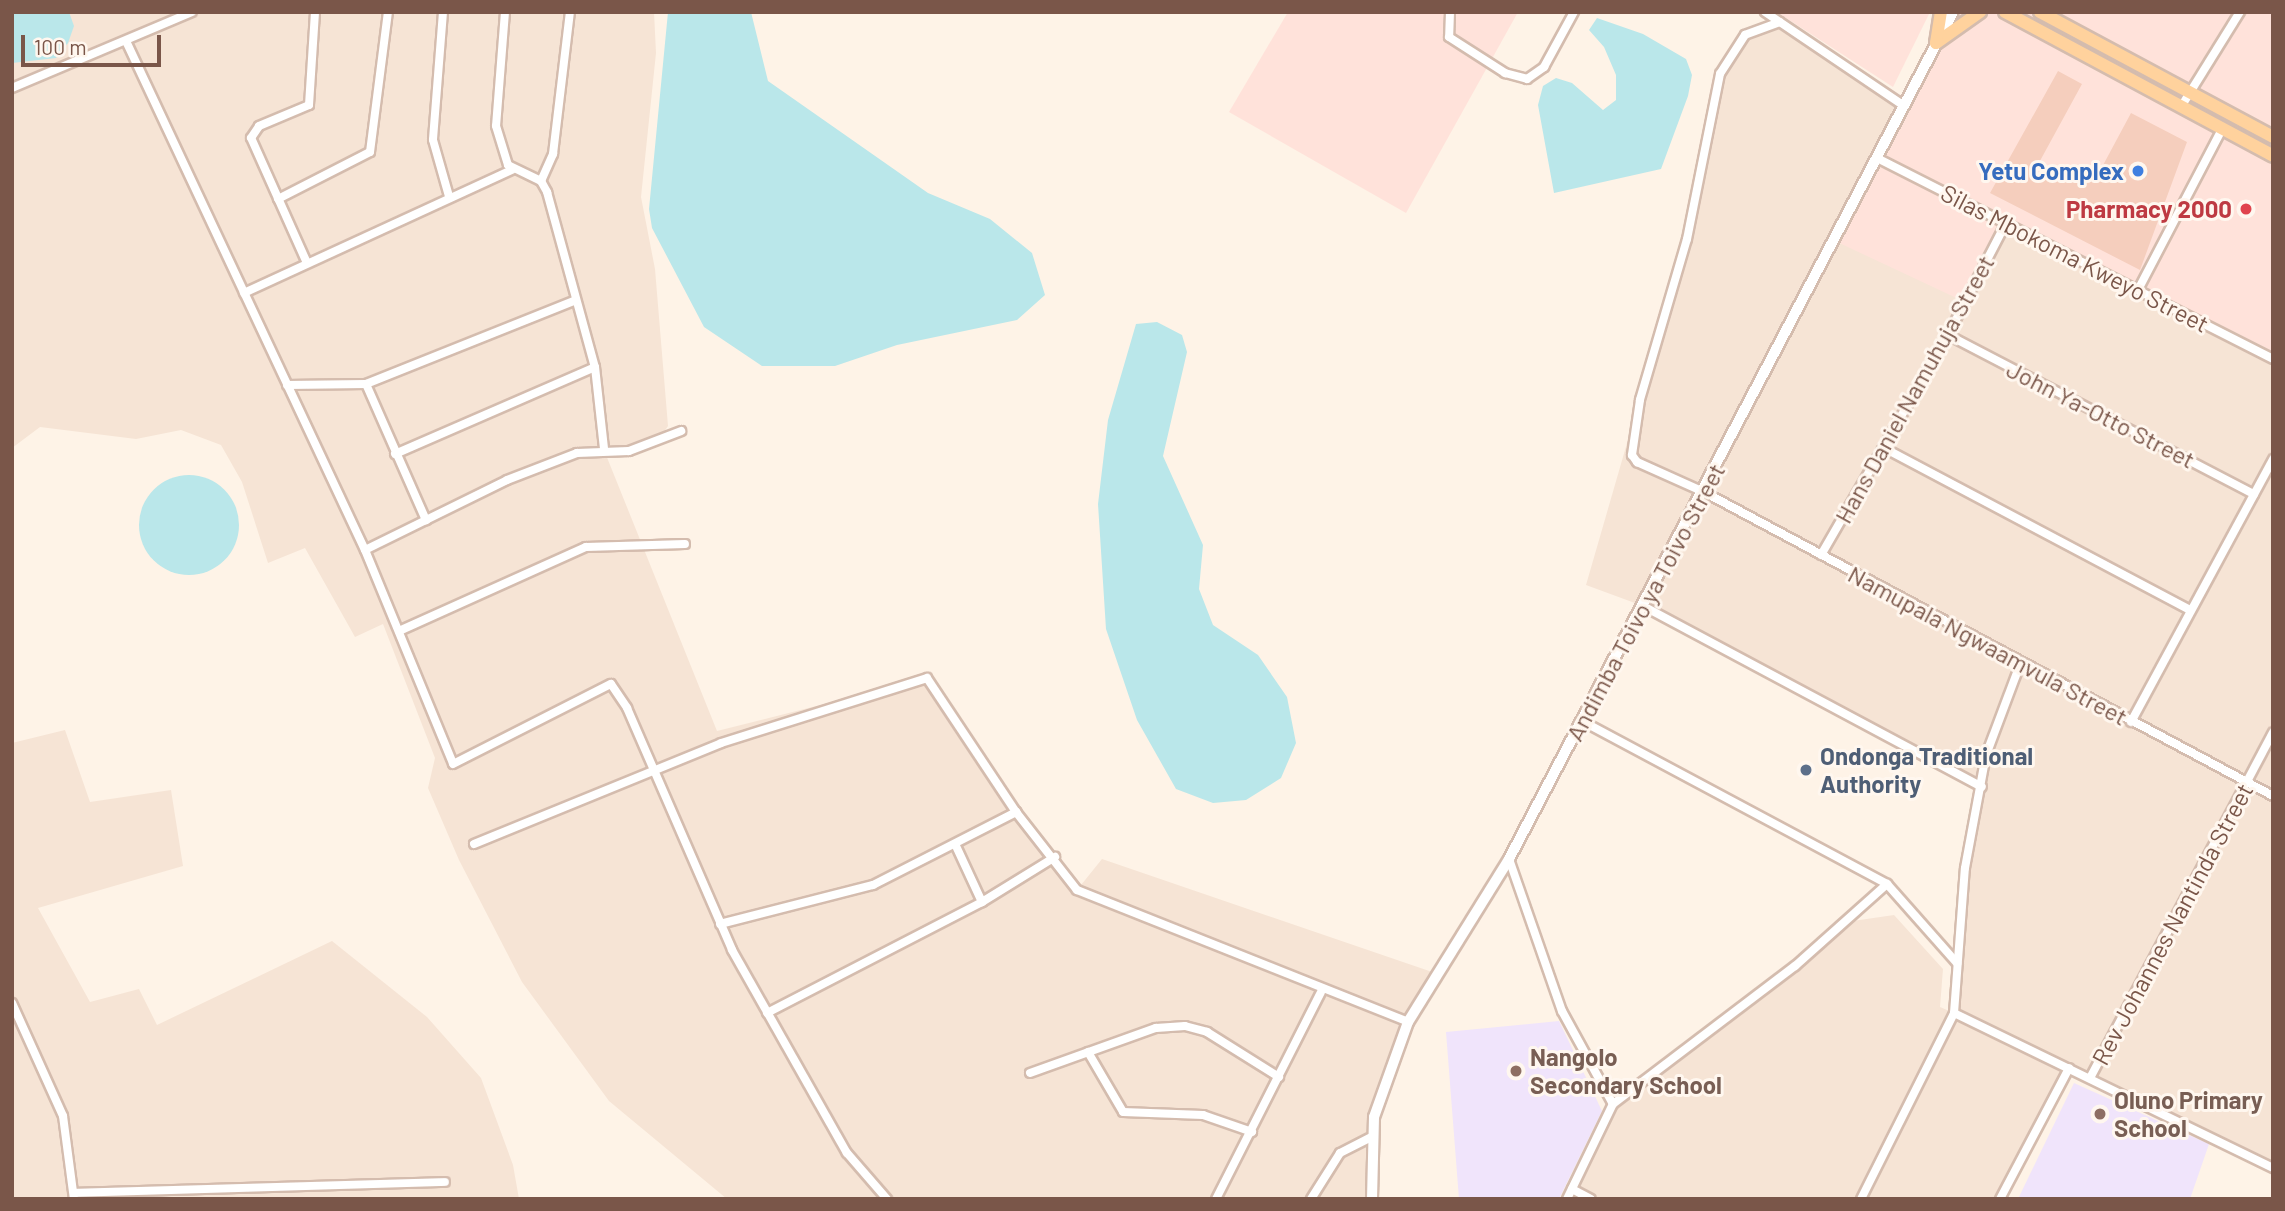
<!DOCTYPE html>
<style>
body{margin:0}
#map{position:relative;width:2285px;height:1211px;overflow:hidden;background:#fef3e7;font-family:Barlow,sans-serif}
div>[style]{position:absolute}
.residential>*{inset:0;background:#f6e4d5}
.commercial>*{inset:0;background:#ffe2da}
.education>*{inset:0;background:#f0e4fb}
.water>*{inset:0;background:#bae7ea}
.round{border-radius:50%}
.building>*{inset:0;background:#f5cebd}
.roads{filter:drop-shadow(2px 0 #d4bcae) drop-shadow(-2px 0 #d4bcae) drop-shadow(0 2px #d4bcae) drop-shadow(0 -2px #d4bcae)}
.street>*{height:8px;margin:-4px;padding:0 4px;transform-origin:4px;border-radius:4px;background:#fff}
.secondary>*{height:10px;margin:-5px;padding:0 5px;transform-origin:5px;border-radius:5px;background:#fff}
.primary>*{height:12px;margin:-6px;padding:0 6px;transform-origin:6px;border-radius:6px;background:#ffd29d}
.dots>*{width:19px;height:19px;translate:-50% -50%;box-sizing:border-box;border:4px solid #fff7ef;border-radius:50%}
span{translate:-50% -50%;white-space:nowrap;text-align:center;line-height:1.15;-webkit-text-stroke:6px #fff7ef;paint-order:stroke}
.shop-label{font-size:24px;color:#366cbe;font-weight:700}
.right{translate:-100% -50%;text-align:right}
.health-label{font-size:24px;color:#be3a42;font-weight:700}
.street-label{font-size:24px;color:#7a5649}
.service-label{font-size:24px;color:#4e5e75;font-weight:700}
.left{translate:0 -50%;text-align:left}
.education-label{font-size:24px;color:#785e54;font-weight:700}
.frame{position:absolute;inset:0;border:14px solid #7a5649;pointer-events:none}
.scale{position:absolute;left:21px;top:35px;width:140px;height:32px;box-sizing:border-box;border:4px solid #7a5649;border-top:0;padding-left:9px;font-size:21px;line-height:24px;white-space:nowrap;color:#7a5649;-webkit-text-stroke:5px #fff7ef;paint-order:stroke}
</style>
<div id="map">
<div class="residential">
<div style="clip-path:polygon(12px 12px,654px 12px,656px 53px,641px 197px,655px 269px,668px 426px,655px 445px,604px 450px,717px 731px,927px 678px,981px 763px,1077px 890px,1102px 859px,1438px 974px,1408px 1022px,1378px 1102px,1373px 1199px,727px 1199px,609px 1101px,522px 982px,459px 860px,428px 788px,435px 758px,383px 624px,355px 637px,305px 548px,268px 563px,242px 482px,221px 445px,181px 430px,136px 439px,40px 427px,12px 448px)"></div>
<div style="clip-path:polygon(1780px 22px,1903px 105px,2006px 223px,2273px 360px,2273px 1168px,2069px 1069px,2000px 1199px,1567px 1199px,1613px 1104px,1846px 922px,1894px 915px,1943px 969px,1940px 1007px,1954px 1013px,1965px 868px,1981px 786px,1643px 606px,1586px 585px,1686px 239px,1720px 74px,1745px 35px)"></div>
<div style="clip-path:polygon(65px 730px,90px 802px,171px 790px,183px 866px,38px 908px,90px 1002px,139px 989px,157px 1025px,332px 941px,427px 1017px,481px 1078px,513px 1165px,519px 1199px,12px 1199px,12px 743px)"></div>
</div>
<div class="commercial">
<div style="clip-path:polygon(1288px 12px,1518px 12px,1406px 213px,1229px 112px)"></div>
<div style="clip-path:polygon(1777px 12px,1930px 12px,1893px 87px)"></div>
<div style="clip-path:polygon(1953px 12px,2273px 12px,2273px 360px,2006px 223px,1965px 302px,1835px 241px)"></div>
</div>
<div class="education">
<div style="clip-path:polygon(1559px 1021px,1602px 1111px,1559px 1199px,1459px 1199px,1446px 1032px)"></div>
<div style="clip-path:polygon(2074px 1083px,2209px 1144px,2190px 1199px,2018px 1199px)"></div>
</div>
<div class="water">
<div style="clip-path:polygon(12px 12px,69px 12px,74px 26px,68px 43px,56px 58px,12px 63px)"></div>
<div style="clip-path:polygon(668px 12px,751px 12px,768px 81px,928px 193px,990px 219px,1032px 253px,1045px 295px,1017px 320px,897px 345px,835px 366px,762px 366px,704px 327px,652px 228px,649px 209px)"></div>
<div style="clip-path:polygon(1597px 18px,1643px 34px,1686px 59px,1692px 75px,1688px 96px,1661px 169px,1554px 193px,1538px 105px,1543px 86px,1556px 78px,1572px 83px,1603px 110px,1616px 100px,1616px 75px,1604px 47px,1589px 30px)"></div>
<div style="clip-path:polygon(1157px 322px,1182px 335px,1187px 352px,1163px 456px,1203px 545px,1199px 589px,1213px 625px,1258px 655px,1287px 697px,1296px 743px,1281px 778px,1246px 800px,1213px 803px,1176px 789px,1137px 720px,1106px 629px,1098px 504px,1108px 420px,1136px 324px)"></div>
<div class="round" style="left:139px;top:475px;width:100px;height:100px"></div>
</div>
<div class="building">
<div style="clip-path:polygon(2058px 71px,2082px 84px,2035px 170px,2051px 178px,2075px 172px,2094px 182px,2131px 113px,2187px 142px,2140px 270px,1990px 193px)"></div>
</div>
<div class="roads">
<div class="street">
<div style="left:443px;top:12px;width:128px;rotate:94.5deg"></div>
<div style="left:433px;top:140px;width:58px;rotate:74.1deg"></div>
<div style="left:505px;top:12px;width:114px;rotate:94.5deg"></div>
<div style="left:496px;top:126px;width:41px;rotate:72.9deg"></div>
<div style="left:508px;top:165px;width:37px;rotate:26deg"></div>
<div style="left:541px;top:181px;width:13px;rotate:61deg"></div>
<div style="left:547px;top:192px;width:181px;rotate:74.7deg"></div>
<div style="left:595px;top:367px;width:82px;rotate:83.7deg"></div>
<div style="left:1450px;top:12px;width:25px;rotate:92deg"></div>
<div style="left:1449px;top:37px;width:67px;rotate:32.7deg"></div>
<div style="left:1505px;top:73px;width:23px;rotate:15deg"></div>
<div style="left:1527px;top:79px;width:21px;rotate:-35deg"></div>
<div style="left:1544px;top:67px;width:63px;rotate:-61.4deg"></div>
<div style="left:1765px;top:12px;width:166px;rotate:34deg"></div>
<div style="left:1780px;top:22px;width:37px;rotate:160deg"></div>
<div style="left:1745px;top:35px;width:46px;rotate:122.7deg"></div>
<div style="left:1720px;top:74px;width:168px;rotate:101.3deg"></div>
<div style="left:1687px;top:239px;width:168px;rotate:106.3deg"></div>
<div style="left:1640px;top:400px;width:56px;rotate:98.3deg"></div>
<div style="left:1632px;top:455px;width:9px;rotate:54deg"></div>
<div style="left:1637px;top:462px;width:73px;rotate:24.1deg"></div>
<div style="left:1704px;top:492px;width:645px;rotate:28.11deg"></div>
<div style="left:126px;top:41px;width:562px;rotate:64.85deg"></div>
<div style="left:365px;top:550px;width:231px;rotate:67.6deg"></div>
<div style="left:453px;top:764px;width:177px;rotate:-26.9deg"></div>
<div style="left:611px;top:684px;width:29px;rotate:56deg"></div>
<div style="left:627px;top:708px;width:264px;rotate:66.5deg"></div>
<div style="left:732px;top:950px;width:233px;rotate:60.5deg"></div>
<div style="left:847px;top:1153px;width:61px;rotate:49deg"></div>
<div style="left:12px;top:88px;width:195px;rotate:-22.9deg"></div>
<div style="left:2181px;top:107px;width:112px;rotate:-58.2deg"></div>
<div style="left:1877px;top:158px;width:444px;rotate:26.9deg"></div>
<div style="left:541px;top:181px;width:30px;rotate:-66deg"></div>
<div style="left:553px;top:154px;width:143px;rotate:-83.2deg"></div>
<div style="left:278px;top:199px;width:103px;rotate:-27.1deg"></div>
<div style="left:370px;top:152px;width:141px;rotate:-82.7deg"></div>
<div style="left:307px;top:263px;width:137px;rotate:-114.1deg"></div>
<div style="left:251px;top:138px;width:14px;rotate:-56deg"></div>
<div style="left:259px;top:126px;width:54px;rotate:-22.8deg"></div>
<div style="left:309px;top:105px;width:93px;rotate:-86.3deg"></div>
<div style="left:2139px;top:288px;width:179px;rotate:-62.4deg"></div>
<div style="left:244px;top:293px;width:295px;rotate:-24.7deg"></div>
<div style="left:1948px;top:335px;width:345px;rotate:27.5deg"></div>
<div style="left:366px;top:384px;width:149px;rotate:66.2deg"></div>
<div style="left:287px;top:385px;width:79px;rotate:-0.7deg"></div>
<div style="left:366px;top:384px;width:223px;rotate:-21.8deg"></div>
<div style="left:1884px;top:448px;width:346px;rotate:27.9deg"></div>
<div style="left:395px;top:454px;width:218px;rotate:-23.5deg"></div>
<div style="left:365px;top:550px;width:158px;rotate:-26.2deg"></div>
<div style="left:507px;top:480px;width:75px;rotate:-21.1deg"></div>
<div style="left:577px;top:453px;width:52px;rotate:-2.2deg"></div>
<div style="left:629px;top:451px;width:56px;rotate:-21deg"></div>
<div style="left:1821px;top:555px;width:254px;rotate:-60deg"></div>
<div style="left:1948px;top:335px;width:126px;rotate:-62.6deg"></div>
<div style="left:1643px;top:606px;width:384px;rotate:28.1deg"></div>
<div style="left:399px;top:631px;width:205px;rotate:-24.2deg"></div>
<div style="left:586px;top:547px;width:99px;rotate:-1.7deg"></div>
<div style="left:1582px;top:721px;width:346px;rotate:28.1deg"></div>
<div style="left:1887px;top:884px;width:106px;rotate:48.5deg"></div>
<div style="left:2131px;top:722px;width:299px;rotate:-61.6deg"></div>
<div style="left:474px;top:844px;width:267px;rotate:-22.2deg"></div>
<div style="left:721px;top:743px;width:216px;rotate:-17.5deg"></div>
<div style="left:927px;top:678px;width:161px;rotate:56.4deg"></div>
<div style="left:1016px;top:812px;width:99px;rotate:52deg"></div>
<div style="left:1077px;top:890px;width:356px;rotate:21.7deg"></div>
<div style="left:956px;top:846px;width:62px;rotate:65.1deg"></div>
<div style="left:1509px;top:859px;width:161px;rotate:70.8deg"></div>
<div style="left:1562px;top:1011px;width:106px;rotate:61.3deg"></div>
<div style="left:720px;top:924px;width:158px;rotate:-14.3deg"></div>
<div style="left:873px;top:885px;width:161px;rotate:-27deg"></div>
<div style="left:12px;top:1003px;width:124px;rotate:65.7deg"></div>
<div style="left:63px;top:1116px;width:84px;rotate:82.5deg"></div>
<div style="left:767px;top:1013px;width:242px;rotate:-27.3deg"></div>
<div style="left:982px;top:902px;width:86px;rotate:-31.7deg"></div>
<div style="left:1954px;top:1013px;width:355px;rotate:25.9deg"></div>
<div style="left:1088px;top:1052px;width:69px;rotate:59.7deg"></div>
<div style="left:1123px;top:1112px;width:80px;rotate:2.1deg"></div>
<div style="left:1203px;top:1115px;width:52px;rotate:19.1deg"></div>
<div style="left:1030px;top:1073px;width:134px;rotate:-19.7deg"></div>
<div style="left:1156px;top:1028px;width:29px;rotate:-4deg"></div>
<div style="left:1185px;top:1026px;width:23px;rotate:15deg"></div>
<div style="left:1207px;top:1032px;width:85px;rotate:32deg"></div>
<div style="left:2090px;top:1078px;width:391px;rotate:-62.1deg"></div>
<div style="left:1572px;top:1189px;width:21px;rotate:28deg"></div>
<div style="left:74px;top:1193px;width:371px;rotate:-1.7deg"></div>
<div style="left:1216px;top:1199px;width:232px;rotate:-63.1deg"></div>
<div style="left:1311px;top:1199px;width:54px;rotate:-57.8deg"></div>
<div style="left:1340px;top:1153px;width:35px;rotate:-27deg"></div>
<div style="left:1567px;top:1199px;width:106px;rotate:-64.2deg"></div>
<div style="left:1613px;top:1104px;width:228px;rotate:-37.2deg"></div>
<div style="left:1795px;top:966px;width:123px;rotate:-41.7deg"></div>
<div style="left:1861px;top:1199px;width:208px;rotate:-63.4deg"></div>
<div style="left:1954px;top:1013px;width:145px;rotate:-85.7deg"></div>
<div style="left:1965px;top:868px;width:115px;rotate:-79.5deg"></div>
<div style="left:1986px;top:755px;width:99px;rotate:-69.4deg"></div>
<div style="left:2000px;top:1199px;width:148px;rotate:-62.2deg"></div>
</div>
<div class="secondary">
<div style="left:1372px;top:1199px;width:82px;rotate:-88.6deg"></div>
<div style="left:1374px;top:1117px;width:101px;rotate:-70.3deg"></div>
<div style="left:1408px;top:1022px;width:192px;rotate:-58.2deg"></div>
<div style="left:1509px;top:859px;width:956px;rotate:-62.34deg"></div>
</div>
<div class="primary">
<div style="left:2005px;top:12px;width:304px;rotate:28.2deg"></div>
<div style="left:2040px;top:12px;width:264px;rotate:28.2deg"></div>
<div style="left:1936px;top:43px;width:54px;rotate:-35.2deg"></div>
<div style="left:1936px;top:43px;width:31px;rotate:-81deg"></div>
</div>
</div>
<div class="dots">
<div style="left:2138px;top:171px;background:#3f7fe0"></div>
<div style="left:2246px;top:209px;background:#e0444e"></div>
<div style="left:1806px;top:770px;background:#5c6f8a"></div>
<div style="left:1516px;top:1071px;background:#8d6e63"></div>
<div style="left:2100px;top:1114px;background:#8d6e63"></div>
</div>
<div class="shop-label">
<span class="right" style="left:2124px;top:171px">Yetu Complex</span>
</div>
<div class="health-label">
<span class="right" style="left:2232px;top:209px">Pharmacy 2000</span>
</div>
<div class="street-label">
<span style="left:2075px;top:258px;rotate:27deg">Silas Mbokoma Kweyo Street</span>
<span style="left:1914px;top:389px;rotate:-61deg">Hans Daniel Namuhuja Street</span>
<span style="left:2101px;top:414px;rotate:27deg">John Ya-Otto Street</span>
<span style="left:1645px;top:602px;rotate:-62deg">Andimba Toivo ya Toivo Street</span>
<span style="left:1988px;top:645px;rotate:28deg">Namupala Ngwaamvula Street</span>
<span style="left:2172px;top:924px;rotate:-62deg">Rev Johannes Nantinda Street</span>
</div>
<div class="service-label">
<span class="left" style="left:1820px;top:770px">Ondonga Traditional<br>Authority</span>
</div>
<div class="education-label">
<span class="left" style="left:1530px;top:1071px">Nangolo<br>Secondary School</span>
<span class="left" style="left:2114px;top:1114px">Oluno Primary<br>School</span>
</div>
<div class="frame"></div>
<div class="scale">100 m</div>
</div>
